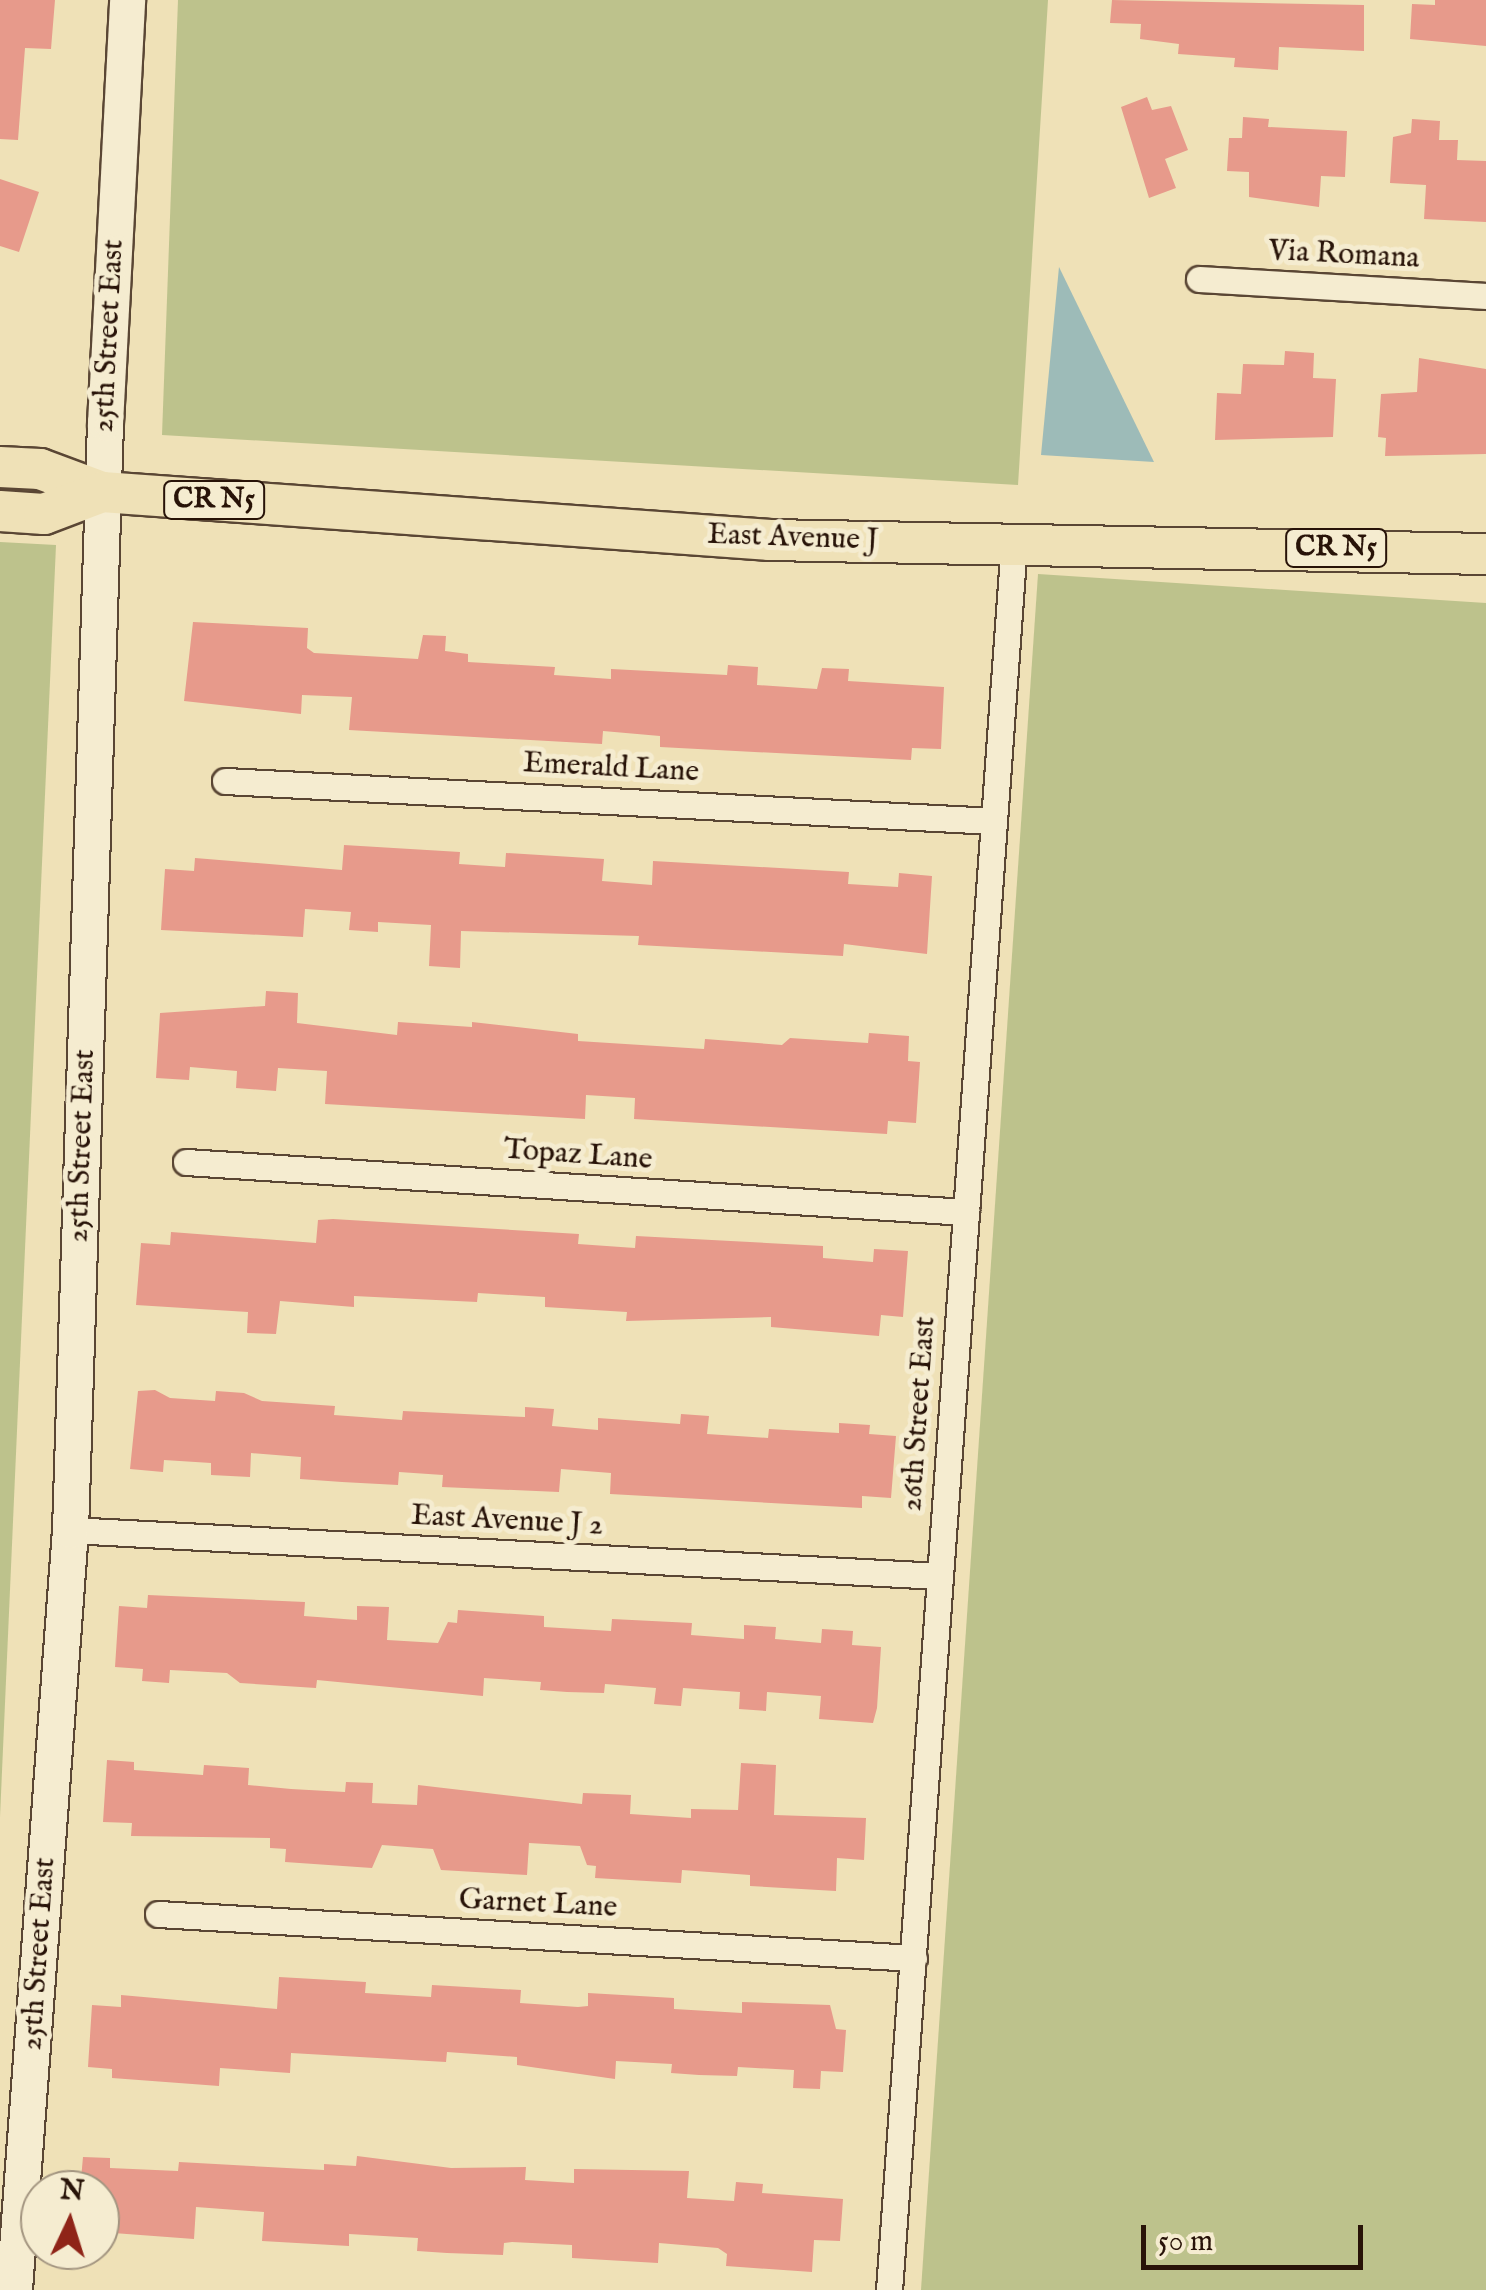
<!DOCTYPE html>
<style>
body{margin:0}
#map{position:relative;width:1486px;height:2290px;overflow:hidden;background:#efe1b7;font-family:"IM FELL English",serif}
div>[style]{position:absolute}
.green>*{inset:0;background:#bdc28c}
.water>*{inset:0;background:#9dbbb8}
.building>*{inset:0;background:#e79a8b}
.roads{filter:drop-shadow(2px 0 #5a4634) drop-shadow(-2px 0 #5a4634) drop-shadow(0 2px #5a4634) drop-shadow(0 -2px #5a4634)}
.street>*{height:25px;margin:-12.5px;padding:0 12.5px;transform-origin:12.5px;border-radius:12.5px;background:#f5ecd0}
.secondary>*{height:35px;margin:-17.5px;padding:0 17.5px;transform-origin:17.5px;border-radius:17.5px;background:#f5ecd0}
.primary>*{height:40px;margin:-20px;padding:0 20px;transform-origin:20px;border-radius:20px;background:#efe1b7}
span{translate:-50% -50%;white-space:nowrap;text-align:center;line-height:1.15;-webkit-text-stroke:10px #f5ecd0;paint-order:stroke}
.shield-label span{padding:2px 8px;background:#f5ecd0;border:2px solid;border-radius:8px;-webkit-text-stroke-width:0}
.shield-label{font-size:28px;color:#281308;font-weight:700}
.street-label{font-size:30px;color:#281308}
.north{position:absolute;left:20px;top:2170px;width:100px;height:100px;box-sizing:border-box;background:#f5ecd0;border:2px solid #a39580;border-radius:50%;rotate:4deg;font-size:28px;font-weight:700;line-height:40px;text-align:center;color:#281308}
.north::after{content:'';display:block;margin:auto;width:35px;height:45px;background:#8f2418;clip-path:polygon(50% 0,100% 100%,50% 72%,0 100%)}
.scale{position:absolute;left:1141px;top:2225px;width:222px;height:45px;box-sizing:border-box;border:5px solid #281308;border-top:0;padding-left:12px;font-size:30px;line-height:35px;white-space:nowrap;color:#281308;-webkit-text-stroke:8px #f5ecd0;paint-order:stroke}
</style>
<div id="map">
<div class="green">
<div style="clip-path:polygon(178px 0,1048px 0,1018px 485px,162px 435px)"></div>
<div style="clip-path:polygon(0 542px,56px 545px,0 1817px)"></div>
<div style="clip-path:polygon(1038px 574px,1486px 603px,1486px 2290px,921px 2290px)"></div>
</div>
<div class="water">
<div style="clip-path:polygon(1059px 267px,1154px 462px,1041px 455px)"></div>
</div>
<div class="building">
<div style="clip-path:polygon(0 0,55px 0,51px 49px,25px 48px,18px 140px,0 139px)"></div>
<div style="clip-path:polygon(1112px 0,1364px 5px,1364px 51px,1279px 47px,1278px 70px,1234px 67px,1235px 58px,1178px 54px,1179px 44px,1140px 39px,1141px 24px,1110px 23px)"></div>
<div style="clip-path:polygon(1435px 0,1486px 0,1486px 46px,1410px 39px,1412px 4px,1435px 5px)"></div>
<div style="clip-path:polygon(1147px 97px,1152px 110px,1171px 106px,1188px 150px,1165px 159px,1176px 188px,1149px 198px,1121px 107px)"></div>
<div style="clip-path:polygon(1243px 117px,1269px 119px,1268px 127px,1347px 131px,1345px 177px,1321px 176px,1319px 207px,1249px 197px,1249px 172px,1227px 171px,1229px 138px,1242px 138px)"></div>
<div style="clip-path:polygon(1412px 119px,1440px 121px,1439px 140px,1458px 140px,1457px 160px,1486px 161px,1486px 222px,1424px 219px,1426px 185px,1390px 183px,1393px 137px,1411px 133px)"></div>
<div style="clip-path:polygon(0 179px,39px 192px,19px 252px,0 246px)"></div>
<div style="clip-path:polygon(1285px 351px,1314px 353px,1313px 378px,1336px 379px,1333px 437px,1215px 440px,1217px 393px,1241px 394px,1243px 364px,1284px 365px)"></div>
<div style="clip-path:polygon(1419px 358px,1486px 369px,1486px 454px,1385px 456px,1386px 438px,1378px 437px,1381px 394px,1417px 392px)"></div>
<div style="clip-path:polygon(193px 622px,308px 628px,307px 648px,314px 653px,418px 659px,423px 635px,446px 636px,445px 651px,468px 654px,468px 662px,555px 667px,554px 675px,611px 679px,611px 669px,727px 675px,728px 665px,758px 667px,757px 685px,817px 689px,822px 668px,849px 669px,848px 681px,944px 687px,941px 749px,912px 748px,911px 760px,660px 747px,660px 736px,603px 731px,602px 744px,349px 730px,352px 697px,302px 695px,301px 714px,184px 701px)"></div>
<div style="clip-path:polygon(344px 845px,460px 852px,459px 864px,505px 867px,506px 853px,604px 859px,602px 881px,652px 885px,653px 861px,849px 872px,848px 884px,898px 887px,899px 873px,932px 876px,927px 954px,844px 944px,843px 956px,751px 951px,638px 945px,639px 936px,461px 931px,460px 968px,429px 966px,431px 925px,378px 922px,378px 932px,349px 930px,351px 912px,305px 909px,303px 937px,161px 930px,165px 869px,194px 871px,195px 858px,342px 870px)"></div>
<div style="clip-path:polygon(266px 991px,298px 993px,297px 1023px,397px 1035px,398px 1022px,472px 1027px,472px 1022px,578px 1034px,578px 1041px,704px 1049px,705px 1039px,782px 1045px,790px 1038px,868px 1043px,869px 1033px,909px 1036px,908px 1061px,920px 1062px,916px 1123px,888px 1121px,887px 1134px,634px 1119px,635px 1098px,586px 1095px,585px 1119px,325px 1104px,327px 1071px,278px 1068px,276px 1091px,236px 1088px,237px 1071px,190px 1067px,189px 1080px,156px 1078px,160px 1013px,265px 1006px)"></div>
<div style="clip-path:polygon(333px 1219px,579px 1234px,578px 1244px,635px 1248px,636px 1236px,823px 1246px,823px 1258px,873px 1262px,874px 1249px,908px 1251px,903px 1317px,881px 1315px,879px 1336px,771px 1327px,771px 1317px,626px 1321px,627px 1312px,545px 1307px,545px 1297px,478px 1293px,477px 1302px,354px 1296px,354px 1307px,280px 1301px,276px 1334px,247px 1333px,248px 1312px,136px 1305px,141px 1243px,170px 1245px,171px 1232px,316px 1243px,318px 1220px)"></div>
<div style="clip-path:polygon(155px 1390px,170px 1398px,215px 1401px,216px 1391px,244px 1393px,262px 1401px,335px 1406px,334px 1415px,402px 1420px,403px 1411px,525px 1417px,525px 1407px,554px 1409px,552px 1426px,598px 1430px,598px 1418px,680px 1424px,681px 1414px,709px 1416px,707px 1434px,768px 1438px,769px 1429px,839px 1433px,839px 1423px,870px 1425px,869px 1434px,896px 1436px,891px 1498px,862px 1496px,862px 1508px,610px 1494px,611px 1473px,561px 1469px,559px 1492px,442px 1487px,443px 1475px,399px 1472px,398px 1485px,342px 1482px,300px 1479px,301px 1457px,251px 1453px,250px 1477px,211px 1475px,211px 1463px,164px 1460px,163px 1472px,130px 1469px,138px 1391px)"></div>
<div style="clip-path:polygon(148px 1595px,305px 1602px,304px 1616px,357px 1620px,357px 1606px,389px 1607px,387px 1640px,438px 1643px,448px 1622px,457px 1623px,458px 1610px,544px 1616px,544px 1627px,611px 1631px,612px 1619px,692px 1623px,691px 1635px,744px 1639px,744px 1625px,776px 1627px,775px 1639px,821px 1643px,822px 1629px,853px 1631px,852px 1645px,881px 1647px,877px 1708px,873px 1723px,819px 1719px,821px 1696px,767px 1692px,766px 1711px,739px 1709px,740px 1692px,683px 1688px,681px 1706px,654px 1704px,656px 1688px,605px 1684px,604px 1693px,567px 1692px,540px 1690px,541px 1682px,484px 1678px,483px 1696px,317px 1680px,316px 1688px,240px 1683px,227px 1673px,170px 1670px,169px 1683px,142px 1681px,143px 1669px,115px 1667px,119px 1606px,147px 1608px)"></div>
<div style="clip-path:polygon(107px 1760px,134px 1762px,134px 1770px,203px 1775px,204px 1765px,249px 1768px,248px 1785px,291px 1789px,345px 1792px,346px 1782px,373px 1783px,372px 1803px,417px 1805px,418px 1785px,582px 1804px,583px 1793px,631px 1795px,630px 1814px,691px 1818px,691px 1809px,738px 1810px,741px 1763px,776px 1765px,774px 1815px,866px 1818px,864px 1860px,837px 1858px,836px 1891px,750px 1886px,750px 1875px,682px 1870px,681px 1883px,595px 1878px,596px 1866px,587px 1865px,580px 1846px,529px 1843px,527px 1875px,441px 1870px,433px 1849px,382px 1845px,372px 1868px,285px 1862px,286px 1849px,270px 1848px,270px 1838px,131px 1836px,132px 1823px,103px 1822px)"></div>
<div style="clip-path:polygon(279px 1977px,366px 1982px,365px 1993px,431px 1997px,432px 1985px,521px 1990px,520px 2003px,578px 2007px,588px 2006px,588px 1993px,674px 1998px,674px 2009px,742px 2013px,742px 2002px,830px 2005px,836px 2029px,846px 2030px,843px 2072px,821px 2071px,820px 2089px,793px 2088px,794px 2070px,738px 2067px,737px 2076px,699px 2075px,671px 2073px,672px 2064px,616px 2061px,615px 2079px,517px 2065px,517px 2057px,447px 2052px,446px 2062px,291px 2053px,290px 2073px,220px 2068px,219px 2086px,112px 2078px,112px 2069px,88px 2067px,92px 2005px,121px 2007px,121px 1995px,277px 2009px)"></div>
<div style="clip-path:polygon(357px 2156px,451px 2168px,526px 2167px,525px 2180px,574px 2183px,574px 2169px,689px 2171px,687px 2198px,734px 2201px,736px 2182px,763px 2184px,762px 2193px,843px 2199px,840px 2241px,814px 2240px,812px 2272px,726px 2266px,727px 2254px,718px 2248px,659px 2243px,658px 2263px,572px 2258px,572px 2245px,512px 2242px,504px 2243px,503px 2255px,447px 2253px,417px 2251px,418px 2238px,349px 2234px,349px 2246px,262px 2241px,264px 2212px,196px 2207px,194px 2239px,100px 2232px,100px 2190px,80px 2190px,83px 2157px,110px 2158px,110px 2168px,178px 2171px,179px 2162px,324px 2170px,324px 2164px,356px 2166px)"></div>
</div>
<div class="roads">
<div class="street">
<div style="left:1199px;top:279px;width:288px;rotate:3.4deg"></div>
<div style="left:225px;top:781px;width:770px;rotate:2.98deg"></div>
<div style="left:186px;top:1162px;width:782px;rotate:3.67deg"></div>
<div style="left:70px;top:1530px;width:871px;rotate:3.03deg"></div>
<div style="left:158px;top:1914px;width:757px;rotate:3.33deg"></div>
<div style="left:889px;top:2290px;width:1752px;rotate:-85.91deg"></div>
</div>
<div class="secondary">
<div style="left:14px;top:2289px;width:761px;rotate:-85.78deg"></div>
<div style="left:70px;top:1530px;width:1108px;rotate:-88.19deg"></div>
<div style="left:105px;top:423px;width:424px;rotate:-87deg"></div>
</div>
<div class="primary">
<div style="left:0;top:467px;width:40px;rotate:2.9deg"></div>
<div style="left:40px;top:469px;width:66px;rotate:20.4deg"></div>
<div style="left:102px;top:492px;width:670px;rotate:4.11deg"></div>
<div style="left:770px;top:540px;width:716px;rotate:1.12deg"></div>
<div style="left:0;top:511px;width:44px;rotate:3.9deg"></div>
<div style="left:44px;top:514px;width:62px;rotate:-20.8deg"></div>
</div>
</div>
<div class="shield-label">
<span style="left:214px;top:500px">CR N5</span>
<span style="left:1336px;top:548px">CR N5</span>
</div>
<div class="street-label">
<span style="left:1344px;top:255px;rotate:3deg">Via Romana</span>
<span style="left:109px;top:336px;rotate:-87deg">25th Street East</span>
<span style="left:793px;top:538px;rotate:2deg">East Avenue J</span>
<span style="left:611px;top:768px;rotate:3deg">Emerald Lane</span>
<span style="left:82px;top:1146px;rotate:-88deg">25th Street East</span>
<span style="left:578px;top:1155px;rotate:4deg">Topaz Lane</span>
<span style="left:919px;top:1414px;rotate:-86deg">26th Street East</span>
<span style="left:507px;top:1521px;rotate:3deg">East Avenue J 2</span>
<span style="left:538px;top:1904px;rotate:3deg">Garnet Lane</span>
<span style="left:39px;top:1954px;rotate:-86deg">25th Street East</span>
</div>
<div class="north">N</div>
<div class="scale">50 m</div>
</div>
